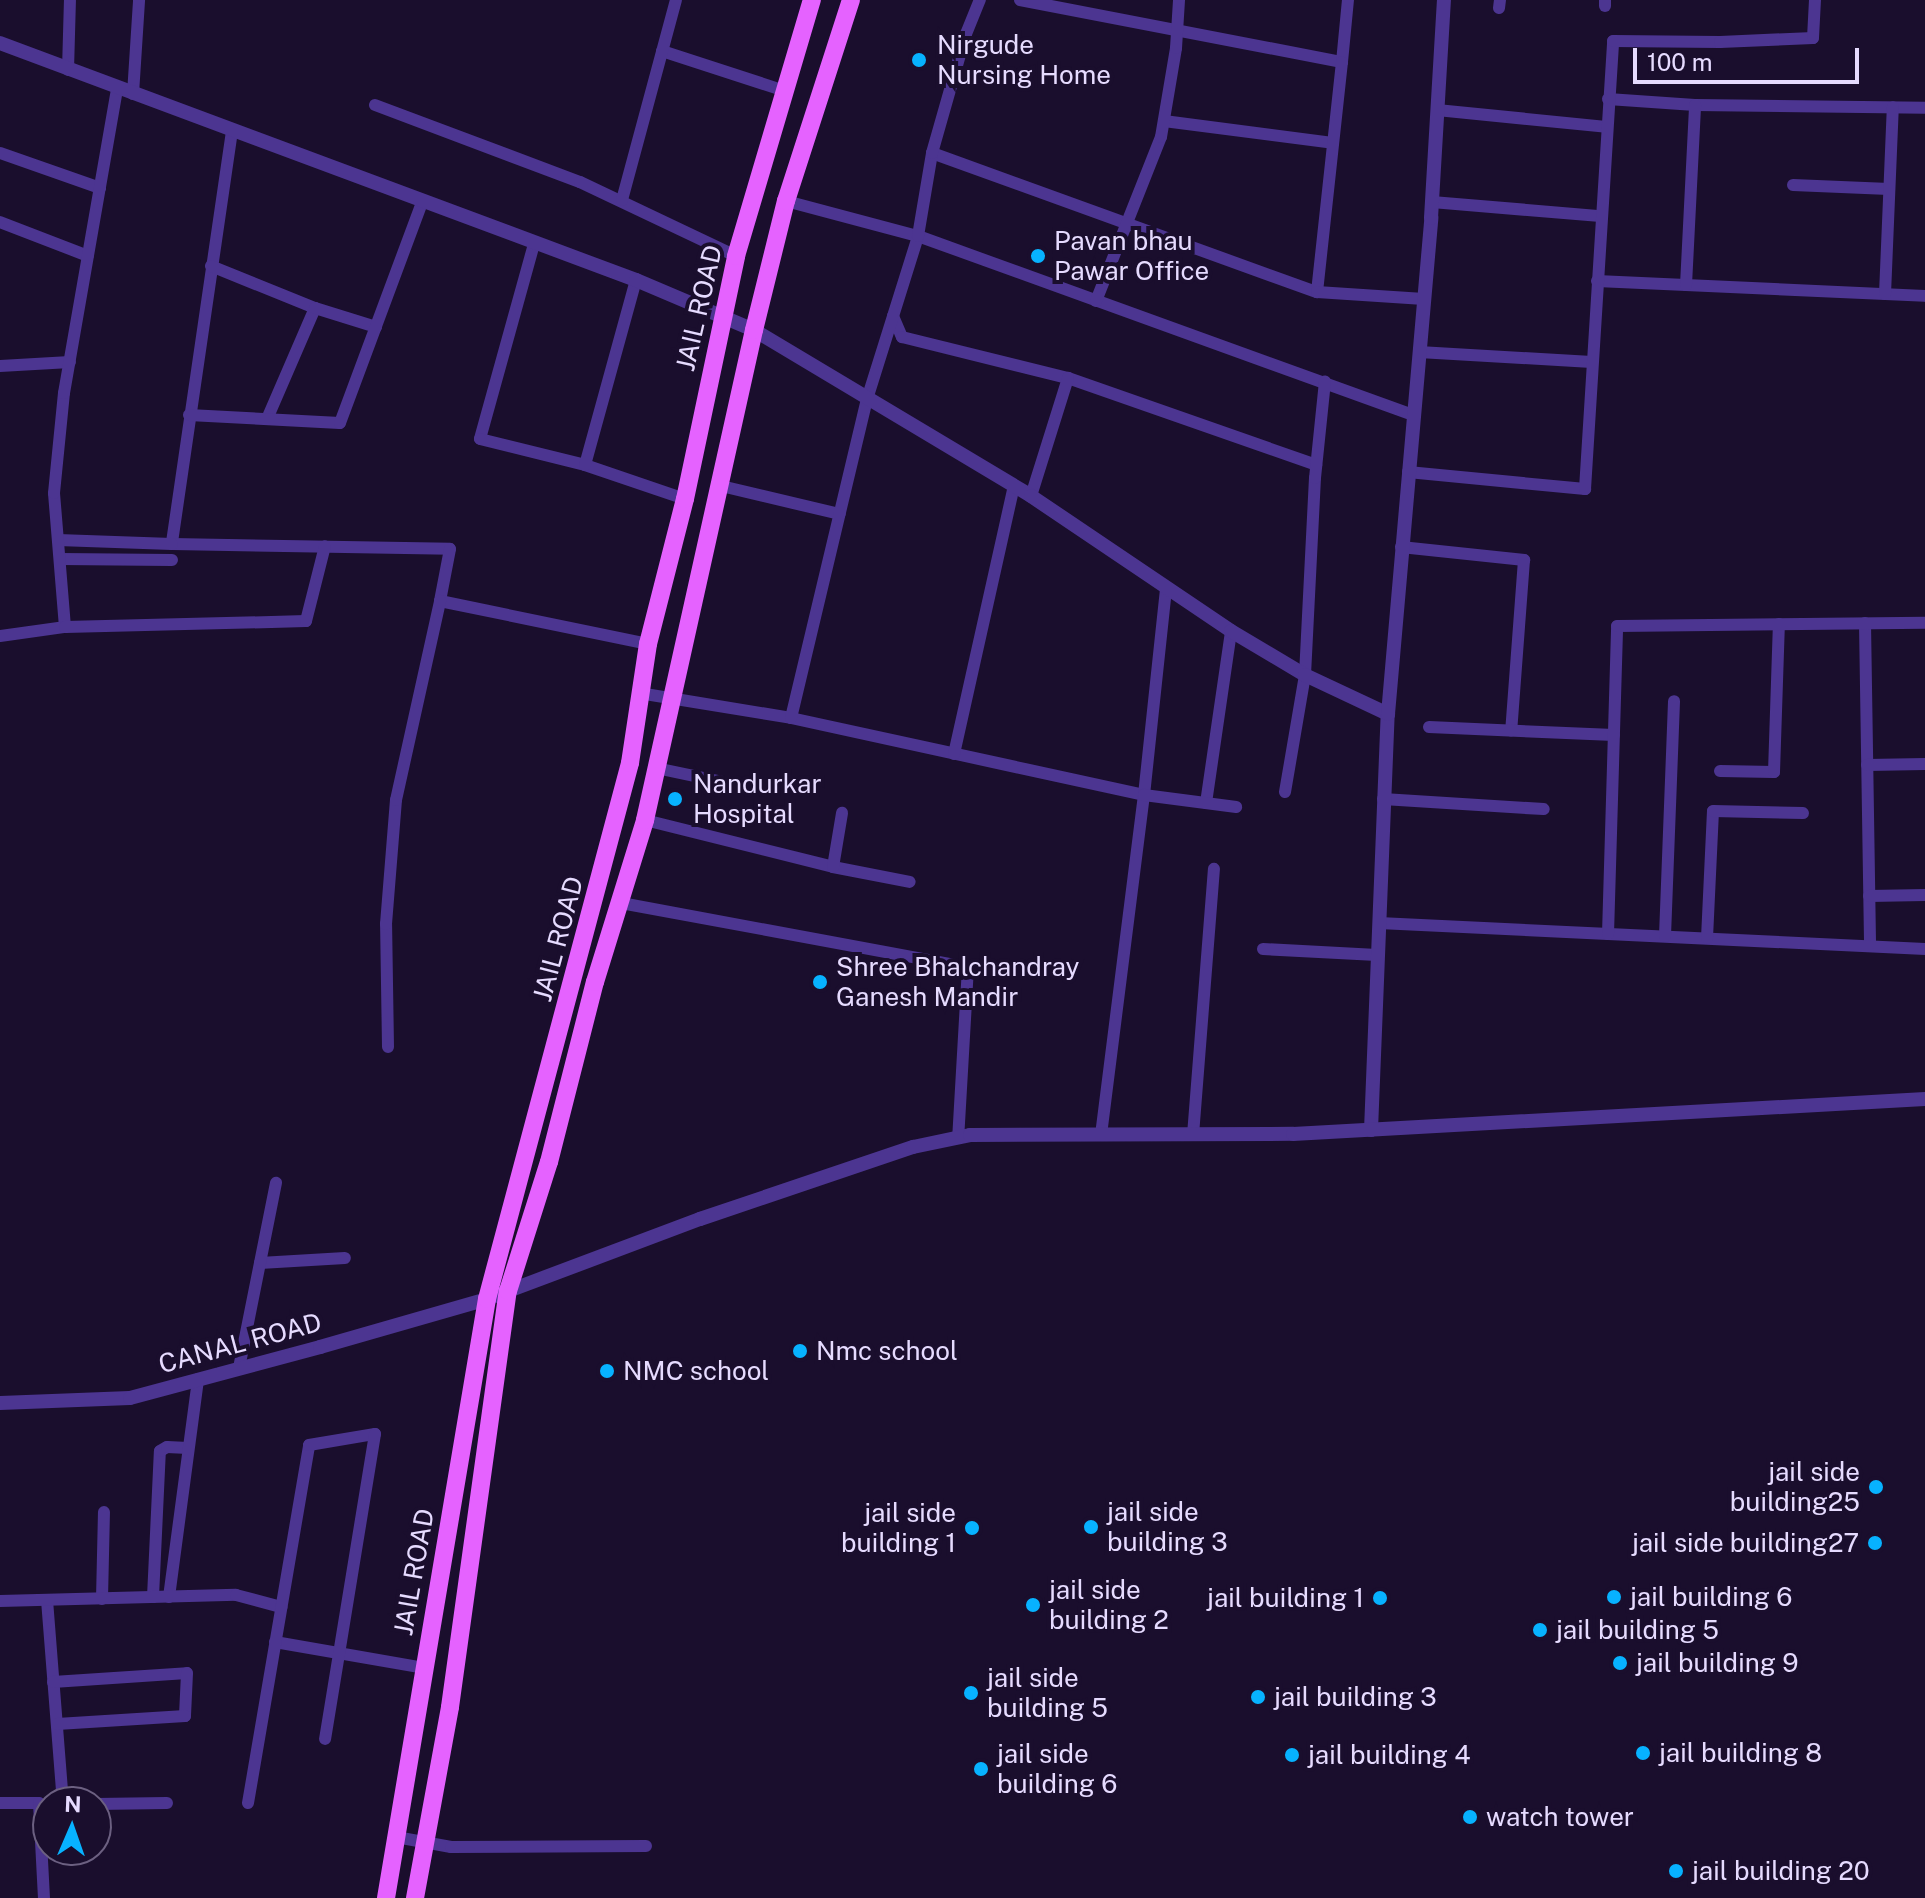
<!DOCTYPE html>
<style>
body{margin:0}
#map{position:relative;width:1925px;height:1898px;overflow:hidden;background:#1a0e2d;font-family:"Public Sans",sans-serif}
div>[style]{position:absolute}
.minor>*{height:12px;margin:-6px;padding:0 6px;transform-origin:6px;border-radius:6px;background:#4c3591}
.tertiary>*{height:14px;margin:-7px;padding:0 7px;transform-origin:7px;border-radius:7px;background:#4c3591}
.primary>*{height:18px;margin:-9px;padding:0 9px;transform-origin:9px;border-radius:9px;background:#e562ff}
.dots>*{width:22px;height:22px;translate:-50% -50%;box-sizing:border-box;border:4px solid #1a0e2d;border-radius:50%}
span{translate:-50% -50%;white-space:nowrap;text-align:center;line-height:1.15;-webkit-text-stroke:8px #1a0e2d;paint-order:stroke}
.poi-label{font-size:26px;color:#e6dbff}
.left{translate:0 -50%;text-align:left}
.right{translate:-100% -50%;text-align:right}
.street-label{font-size:26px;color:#e6dbff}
.north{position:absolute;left:32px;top:1786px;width:80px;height:80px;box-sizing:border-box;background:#1a0e2d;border:2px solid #6c6081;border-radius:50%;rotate:2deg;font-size:22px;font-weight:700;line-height:32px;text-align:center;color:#e6dbff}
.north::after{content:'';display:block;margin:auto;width:28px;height:36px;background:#07b2ff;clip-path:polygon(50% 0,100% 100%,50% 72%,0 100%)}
.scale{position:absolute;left:1633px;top:48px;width:226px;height:36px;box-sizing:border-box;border:4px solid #e6dbff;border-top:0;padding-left:10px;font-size:24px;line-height:28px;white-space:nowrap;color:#e6dbff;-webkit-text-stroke:6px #1a0e2d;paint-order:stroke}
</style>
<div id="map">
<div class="minor">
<div style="left:1020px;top:0;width:328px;rotate:10.9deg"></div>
<div style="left:1342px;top:62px;width:62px;rotate:-84.5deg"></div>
<div style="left:1605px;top:6px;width:6px;rotate:-90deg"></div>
<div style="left:1499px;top:8px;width:8px;rotate:-83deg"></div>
<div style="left:662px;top:51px;width:129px;rotate:18deg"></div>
<div style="left:68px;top:70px;width:70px;rotate:-88.4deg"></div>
<div style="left:133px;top:94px;width:94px;rotate:-86.3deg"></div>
<div style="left:1608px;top:99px;width:87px;rotate:3.9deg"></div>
<div style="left:1695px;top:105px;width:230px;rotate:0.7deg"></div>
<div style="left:375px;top:105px;width:219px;rotate:20.6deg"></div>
<div style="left:580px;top:182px;width:173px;rotate:25.4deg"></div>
<div style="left:1437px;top:110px;width:170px;rotate:5.7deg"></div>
<div style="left:1164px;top:121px;width:170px;rotate:7.4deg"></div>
<div style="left:232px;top:131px;width:417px;rotate:98.3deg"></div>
<div style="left:172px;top:544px;width:278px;rotate:1deg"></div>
<div style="left:450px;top:549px;width:53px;rotate:100.9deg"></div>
<div style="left:440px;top:601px;width:212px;rotate:11.7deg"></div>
<div style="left:0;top:153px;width:106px;rotate:19.3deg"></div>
<div style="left:932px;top:153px;width:409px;rotate:19.9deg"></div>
<div style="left:1317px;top:292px;width:231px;rotate:-83.8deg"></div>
<div style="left:1793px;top:185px;width:96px;rotate:2.4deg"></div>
<div style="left:622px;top:200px;width:207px;rotate:-74.9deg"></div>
<div style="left:786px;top:201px;width:137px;rotate:14.9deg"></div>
<div style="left:918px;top:236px;width:526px;rotate:19.88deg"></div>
<div style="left:1432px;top:202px;width:169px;rotate:4.8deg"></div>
<div style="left:0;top:222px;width:94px;rotate:21.1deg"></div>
<div style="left:534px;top:244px;width:202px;rotate:105.5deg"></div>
<div style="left:480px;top:439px;width:108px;rotate:13.9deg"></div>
<div style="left:585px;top:465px;width:106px;rotate:18.8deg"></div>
<div style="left:211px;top:266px;width:112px;rotate:22deg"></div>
<div style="left:315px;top:308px;width:121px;rotate:113.4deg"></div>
<div style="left:1597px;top:281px;width:328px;rotate:2.6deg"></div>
<div style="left:1686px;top:285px;width:180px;rotate:-87.1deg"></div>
<div style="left:1317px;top:292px;width:107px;rotate:3.7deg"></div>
<div style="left:1885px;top:294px;width:187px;rotate:-87.6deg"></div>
<div style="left:1096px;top:301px;width:176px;rotate:-68.4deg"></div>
<div style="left:1161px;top:137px;width:90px;rotate:-80.4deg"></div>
<div style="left:1176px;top:48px;width:48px;rotate:-86.4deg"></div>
<div style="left:315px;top:308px;width:64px;rotate:17.3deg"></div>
<div style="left:893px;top:316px;width:23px;rotate:67deg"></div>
<div style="left:902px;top:337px;width:171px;rotate:13.9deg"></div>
<div style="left:1068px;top:378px;width:263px;rotate:19.3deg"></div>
<div style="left:1419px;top:352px;width:173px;rotate:3.3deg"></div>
<div style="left:0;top:366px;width:70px;rotate:-3.3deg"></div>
<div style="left:189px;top:415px;width:151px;rotate:3deg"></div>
<div style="left:340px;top:423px;width:236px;rotate:-69.6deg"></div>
<div style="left:585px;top:465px;width:192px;rotate:-74.6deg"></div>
<div style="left:1408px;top:472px;width:178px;rotate:5.5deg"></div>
<div style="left:1585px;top:489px;width:449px;rotate:-86.4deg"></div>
<div style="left:1613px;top:41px;width:107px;rotate:0.5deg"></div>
<div style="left:1720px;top:42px;width:93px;rotate:-2.5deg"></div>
<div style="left:1813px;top:38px;width:38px;rotate:-87deg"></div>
<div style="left:717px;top:485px;width:126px;rotate:13.3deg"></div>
<div style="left:1031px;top:496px;width:124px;rotate:-72.6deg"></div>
<div style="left:58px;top:540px;width:114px;rotate:2deg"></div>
<div style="left:1401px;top:547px;width:124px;rotate:6deg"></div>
<div style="left:1524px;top:560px;width:171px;rotate:94.3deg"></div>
<div style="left:60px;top:559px;width:112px;rotate:0.5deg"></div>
<div style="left:1865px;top:623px;width:323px;rotate:89.1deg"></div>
<div style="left:65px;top:627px;width:134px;rotate:-94.7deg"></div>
<div style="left:54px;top:493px;width:100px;rotate:-84.3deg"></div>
<div style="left:64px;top:393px;width:310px;rotate:-80.1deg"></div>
<div style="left:0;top:636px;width:66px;rotate:-7.9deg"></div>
<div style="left:65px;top:627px;width:241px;rotate:-1.4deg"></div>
<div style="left:306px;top:621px;width:77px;rotate:-75.8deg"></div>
<div style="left:639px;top:693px;width:154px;rotate:9.3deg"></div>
<div style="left:791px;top:718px;width:361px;rotate:12.3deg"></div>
<div style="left:1144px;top:795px;width:206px;rotate:-83.9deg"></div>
<div style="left:791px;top:718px;width:331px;rotate:-76.6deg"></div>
<div style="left:868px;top:396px;width:168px;rotate:-72.6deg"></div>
<div style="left:918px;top:236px;width:84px;rotate:-80.4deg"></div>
<div style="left:932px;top:153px;width:124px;rotate:-74.1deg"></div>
<div style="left:966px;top:34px;width:37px;rotate:-68deg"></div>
<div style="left:1429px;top:727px;width:185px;rotate:2.5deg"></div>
<div style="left:954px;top:754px;width:275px;rotate:-77.4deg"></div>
<div style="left:1867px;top:765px;width:58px;rotate:-1deg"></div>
<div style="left:656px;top:768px;width:92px;rotate:11.9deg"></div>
<div style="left:1720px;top:771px;width:54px;rotate:1.1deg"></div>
<div style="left:1774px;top:772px;width:148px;rotate:-88.1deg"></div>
<div style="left:1285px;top:792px;width:119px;rotate:-80.3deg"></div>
<div style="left:1305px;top:675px;width:197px;rotate:-87.1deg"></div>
<div style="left:1315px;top:478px;width:97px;rotate:-84.1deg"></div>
<div style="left:1383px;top:799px;width:161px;rotate:3.6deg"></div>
<div style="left:1206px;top:803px;width:174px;rotate:-81.7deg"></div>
<div style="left:645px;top:820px;width:194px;rotate:14deg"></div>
<div style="left:833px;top:867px;width:78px;rotate:11deg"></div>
<div style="left:833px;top:867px;width:55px;rotate:-80.5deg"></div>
<div style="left:1869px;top:896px;width:56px;rotate:-1deg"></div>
<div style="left:621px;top:903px;width:353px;rotate:10.5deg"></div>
<div style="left:968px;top:967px;width:171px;rotate:93.3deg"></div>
<div style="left:1379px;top:923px;width:547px;rotate:2.73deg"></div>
<div style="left:1608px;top:934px;width:308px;rotate:-88.3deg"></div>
<div style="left:1617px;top:626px;width:308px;rotate:-0.6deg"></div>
<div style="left:1665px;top:936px;width:235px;rotate:-87.8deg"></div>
<div style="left:1707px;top:938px;width:127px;rotate:-87.3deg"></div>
<div style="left:1713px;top:811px;width:90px;rotate:1.3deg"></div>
<div style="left:1263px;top:949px;width:114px;rotate:3deg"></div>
<div style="left:388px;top:1047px;width:123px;rotate:-90.9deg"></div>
<div style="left:386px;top:924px;width:124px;rotate:-85.4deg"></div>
<div style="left:396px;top:800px;width:204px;rotate:-77.5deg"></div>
<div style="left:1101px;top:1135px;width:343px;rotate:-82.8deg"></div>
<div style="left:1144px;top:795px;width:93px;rotate:7.4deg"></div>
<div style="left:1193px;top:1135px;width:267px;rotate:-85.5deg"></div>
<div style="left:260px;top:1263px;width:85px;rotate:-3.4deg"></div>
<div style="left:239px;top:1368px;width:189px;rotate:-78.7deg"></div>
<div style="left:153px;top:1597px;width:146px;rotate:-87.3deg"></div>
<div style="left:160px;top:1451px;width:8px;rotate:-30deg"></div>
<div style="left:167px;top:1447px;width:21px;rotate:3deg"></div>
<div style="left:169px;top:1597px;width:220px;rotate:-82.4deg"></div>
<div style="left:102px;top:1599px;width:87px;rotate:-88.7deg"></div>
<div style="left:47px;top:1600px;width:203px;rotate:85.5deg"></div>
<div style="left:0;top:1601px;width:236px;rotate:-1.5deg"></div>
<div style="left:236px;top:1595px;width:47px;rotate:14.9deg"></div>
<div style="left:275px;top:1642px;width:151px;rotate:9.9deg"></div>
<div style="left:53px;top:1682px;width:134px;rotate:-3.8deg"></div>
<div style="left:187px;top:1673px;width:43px;rotate:92.7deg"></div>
<div style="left:185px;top:1716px;width:128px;rotate:176.4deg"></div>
<div style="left:0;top:1803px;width:39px"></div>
<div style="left:39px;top:1803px;width:95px;rotate:87deg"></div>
<div style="left:248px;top:1803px;width:363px;rotate:-80.3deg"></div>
<div style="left:309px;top:1445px;width:67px;rotate:-9.5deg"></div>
<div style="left:375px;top:1434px;width:309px;rotate:99.3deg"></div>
<div style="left:96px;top:1804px;width:71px;rotate:-0.8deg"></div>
<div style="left:396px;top:1837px;width:56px;rotate:10.3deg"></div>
<div style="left:451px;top:1847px;width:195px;rotate:-0.3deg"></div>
</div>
<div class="tertiary">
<div style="left:0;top:43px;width:679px;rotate:20.44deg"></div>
<div style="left:636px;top:280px;width:128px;rotate:23deg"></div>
<div style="left:754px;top:330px;width:323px;rotate:30.9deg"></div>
<div style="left:1031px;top:496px;width:241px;rotate:34deg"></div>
<div style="left:1231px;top:631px;width:86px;rotate:30.7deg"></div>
<div style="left:1305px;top:675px;width:92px;rotate:25.2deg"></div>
<div style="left:1371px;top:1130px;width:416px;rotate:-87.7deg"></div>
<div style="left:1388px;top:714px;width:498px;rotate:-85deg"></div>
<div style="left:1431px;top:218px;width:218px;rotate:-86.6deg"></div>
<div style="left:0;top:1403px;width:130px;rotate:-2.2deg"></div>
<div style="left:130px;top:1398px;width:197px;rotate:-15deg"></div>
<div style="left:320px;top:1347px;width:174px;rotate:-16deg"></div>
<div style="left:487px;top:1299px;width:228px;rotate:-20.6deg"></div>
<div style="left:700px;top:1219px;width:225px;rotate:-18.7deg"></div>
<div style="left:913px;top:1147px;width:58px;rotate:-11.9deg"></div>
<div style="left:970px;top:1135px;width:323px;rotate:-0.2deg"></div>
<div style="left:1293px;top:1134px;width:633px;rotate:-3.17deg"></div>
</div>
<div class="primary">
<div style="left:386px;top:1898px;width:607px;rotate:-80.43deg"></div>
<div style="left:487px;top:1299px;width:555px;rotate:-75.06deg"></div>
<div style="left:630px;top:763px;width:120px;rotate:-81.4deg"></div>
<div style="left:648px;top:644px;width:150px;rotate:-75.7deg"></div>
<div style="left:685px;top:499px;width:248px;rotate:-78.1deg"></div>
<div style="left:736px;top:256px;width:267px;rotate:-73.5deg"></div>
<div style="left:415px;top:1898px;width:194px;rotate:-79.6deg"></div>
<div style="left:450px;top:1707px;width:420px;rotate:-82.1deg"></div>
<div style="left:508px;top:1291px;width:135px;rotate:-72.4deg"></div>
<div style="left:549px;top:1162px;width:186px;rotate:-75.7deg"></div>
<div style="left:595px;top:982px;width:170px;rotate:-72.8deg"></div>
<div style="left:645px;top:820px;width:502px;rotate:-77.46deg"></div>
<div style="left:754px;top:330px;width:133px;rotate:-76.1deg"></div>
<div style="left:786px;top:201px;width:211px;rotate:-72.1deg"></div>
</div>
<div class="dots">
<div style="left:919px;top:60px;background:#07b2ff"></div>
<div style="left:1038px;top:256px;background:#07b2ff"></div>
<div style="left:675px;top:799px;background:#07b2ff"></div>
<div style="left:820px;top:982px;background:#07b2ff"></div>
<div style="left:800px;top:1351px;background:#07b2ff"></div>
<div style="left:607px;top:1371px;background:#07b2ff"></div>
<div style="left:1876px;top:1487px;background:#07b2ff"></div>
<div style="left:1091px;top:1527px;background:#07b2ff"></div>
<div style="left:972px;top:1528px;background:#07b2ff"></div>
<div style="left:1875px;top:1543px;background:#07b2ff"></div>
<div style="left:1614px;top:1597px;background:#07b2ff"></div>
<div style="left:1380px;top:1598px;background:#07b2ff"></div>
<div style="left:1033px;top:1605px;background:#07b2ff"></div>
<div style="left:1540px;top:1630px;background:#07b2ff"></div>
<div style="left:1620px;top:1663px;background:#07b2ff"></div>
<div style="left:971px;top:1693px;background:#07b2ff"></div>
<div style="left:1258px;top:1697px;background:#07b2ff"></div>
<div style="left:1643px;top:1753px;background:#07b2ff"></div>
<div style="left:1292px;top:1755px;background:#07b2ff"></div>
<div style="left:981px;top:1769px;background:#07b2ff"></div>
<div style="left:1470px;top:1817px;background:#07b2ff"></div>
<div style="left:1676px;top:1871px;background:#07b2ff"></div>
</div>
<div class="poi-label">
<span class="left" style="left:937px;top:60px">Nirgude<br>Nursing Home</span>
<span class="left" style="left:1054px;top:256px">Pavan bhau<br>Pawar Office</span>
<span class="left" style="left:693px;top:799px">Nandurkar<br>Hospital</span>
<span class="left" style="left:836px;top:982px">Shree Bhalchandray<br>Ganesh Mandir</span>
<span class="left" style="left:816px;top:1351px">Nmc school</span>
<span class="left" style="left:623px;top:1371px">NMC school</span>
<span class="right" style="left:1860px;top:1487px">jail side<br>building25</span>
<span class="left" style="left:1107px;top:1527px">jail side<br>building 3</span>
<span class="right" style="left:956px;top:1528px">jail side<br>building 1</span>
<span class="right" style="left:1859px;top:1543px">jail side building27</span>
<span class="left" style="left:1049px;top:1605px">jail side<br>building 2</span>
<span class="left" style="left:1630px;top:1597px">jail building 6</span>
<span class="right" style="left:1364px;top:1598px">jail building 1</span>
<span class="left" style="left:1556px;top:1630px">jail building 5</span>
<span class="left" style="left:1636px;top:1663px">jail building 9</span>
<span class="left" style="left:987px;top:1693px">jail side<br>building 5</span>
<span class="left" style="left:1274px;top:1697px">jail building 3</span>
<span class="left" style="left:1659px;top:1753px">jail building 8</span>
<span class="left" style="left:997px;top:1769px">jail side<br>building 6</span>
<span class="left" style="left:1308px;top:1755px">jail building 4</span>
<span class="left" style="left:1486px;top:1817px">watch tower</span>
<span class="left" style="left:1692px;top:1871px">jail building 20</span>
</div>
<div class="street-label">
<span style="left:699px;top:308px;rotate:-77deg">JAIL ROAD</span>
<span style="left:558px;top:939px;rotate:-75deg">JAIL ROAD</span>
<span style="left:240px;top:1343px;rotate:-15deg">CANAL ROAD</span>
<span style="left:414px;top:1572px;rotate:-80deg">JAIL ROAD</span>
</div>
<div class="north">N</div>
<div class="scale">100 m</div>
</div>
